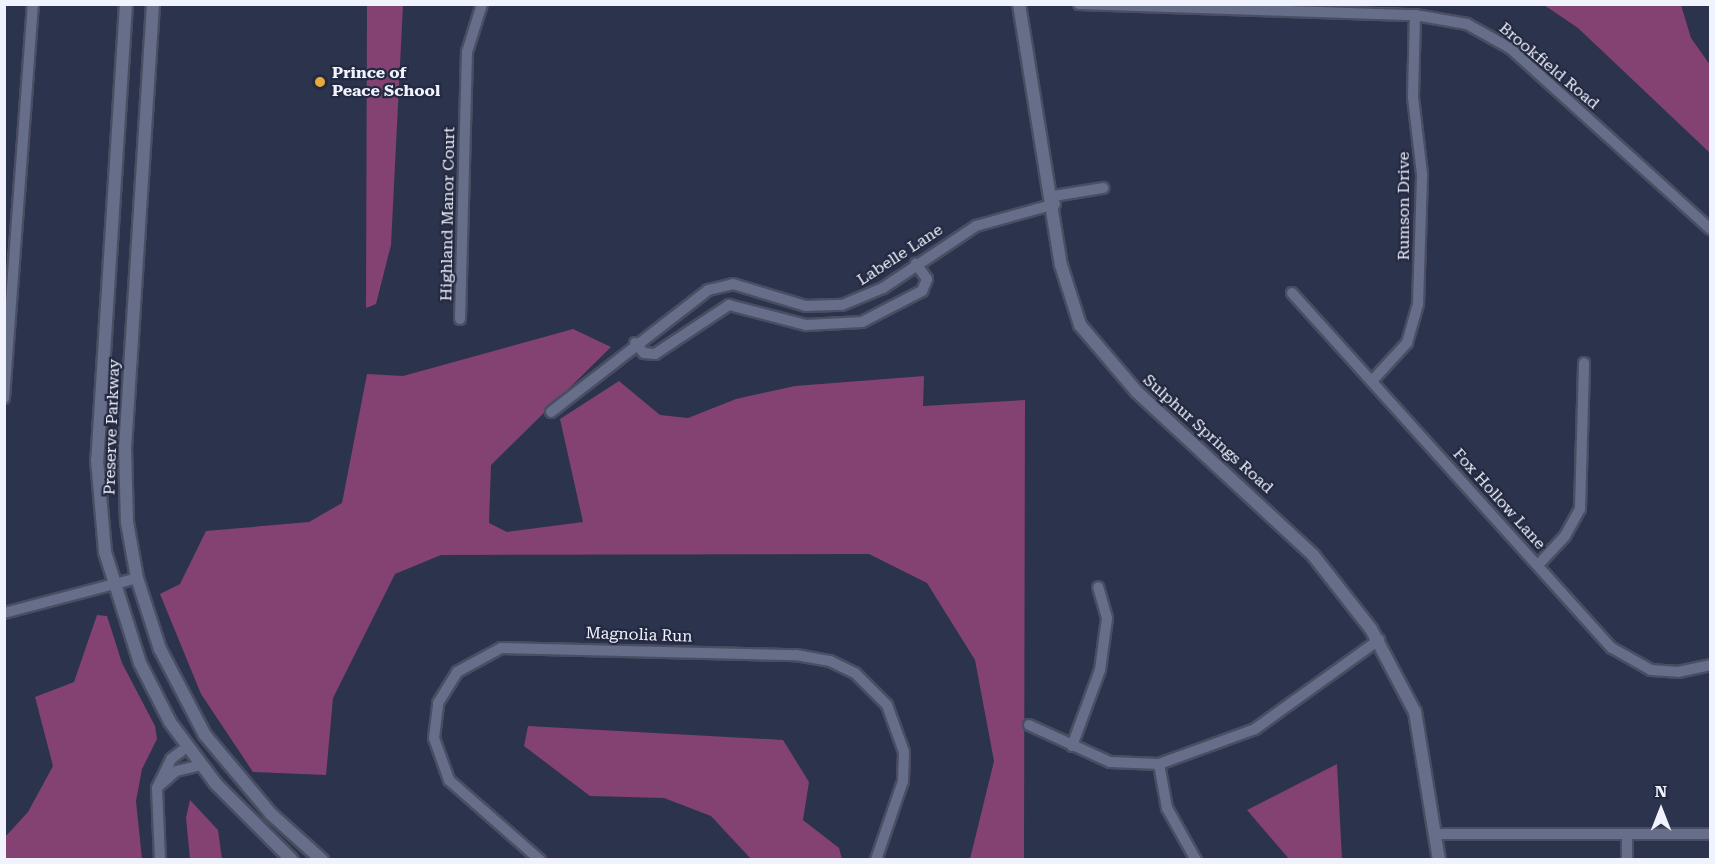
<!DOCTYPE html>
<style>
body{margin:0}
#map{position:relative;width:1715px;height:864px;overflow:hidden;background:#2c334c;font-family:"Roboto Serif",serif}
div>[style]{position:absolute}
.green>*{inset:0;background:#834271}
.roads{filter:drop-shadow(2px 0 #4a4e62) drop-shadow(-2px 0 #4a4e62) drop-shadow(0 2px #4a4e62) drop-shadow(0 -2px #4a4e62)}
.minor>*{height:10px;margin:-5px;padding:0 5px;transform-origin:5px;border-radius:5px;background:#666e8a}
.tertiary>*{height:12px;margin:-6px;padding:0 6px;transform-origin:6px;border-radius:6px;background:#666e8a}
.dots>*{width:16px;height:16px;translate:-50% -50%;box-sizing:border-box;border:3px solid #232941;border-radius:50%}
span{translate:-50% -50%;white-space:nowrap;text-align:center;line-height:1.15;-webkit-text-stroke:4.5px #232941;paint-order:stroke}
.street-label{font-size:16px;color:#f0f3fd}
.poi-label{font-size:16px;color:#f0f3fd;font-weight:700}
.left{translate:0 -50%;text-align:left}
.frame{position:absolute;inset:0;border:6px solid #f0f3fd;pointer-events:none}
.north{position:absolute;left:1631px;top:780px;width:60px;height:60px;-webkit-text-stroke:4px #232941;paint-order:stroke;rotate:0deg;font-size:16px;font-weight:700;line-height:24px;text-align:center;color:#f0f3fd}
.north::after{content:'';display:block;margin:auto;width:21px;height:27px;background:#f0f3fd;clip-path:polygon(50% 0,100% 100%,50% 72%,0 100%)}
</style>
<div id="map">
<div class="green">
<div style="clip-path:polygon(367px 5px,403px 5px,391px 245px,376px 304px,366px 308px)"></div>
<div style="clip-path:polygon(1544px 5px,1681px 5px,1691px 38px,1710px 65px,1710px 153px,1578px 28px)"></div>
<div style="clip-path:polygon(573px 329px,611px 347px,491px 465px,489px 523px,507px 532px,583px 522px,560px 419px,619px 381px,660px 415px,688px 418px,736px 399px,795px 386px,924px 376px,923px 406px,1025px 400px,1024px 859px,970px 859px,994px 761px,975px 660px,927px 583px,869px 554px,441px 555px,395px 574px,333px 698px,326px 775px,253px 772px,201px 694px,160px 594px,180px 584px,206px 531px,309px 522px,342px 503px,367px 374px,403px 376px)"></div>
<div style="clip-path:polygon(97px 615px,107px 616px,122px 663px,155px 726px,157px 739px,142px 769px,136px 801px,142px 859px,5px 859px,5px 837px,28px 812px,53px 766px,35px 697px,74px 682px)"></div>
<div style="clip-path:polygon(528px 726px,783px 740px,809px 782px,803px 820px,839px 848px,842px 859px,751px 859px,711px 816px,664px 798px,590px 796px,524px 746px)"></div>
<div style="clip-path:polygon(1337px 764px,1342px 859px,1289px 859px,1247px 810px)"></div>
<div style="clip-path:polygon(190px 800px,218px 830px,222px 859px,190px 859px,186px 818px)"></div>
</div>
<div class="roads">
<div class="minor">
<div style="left:1079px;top:4px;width:336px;rotate:1.9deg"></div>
<div style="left:1415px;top:15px;width:53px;rotate:9.8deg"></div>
<div style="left:1467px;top:24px;width:49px;rotate:29.2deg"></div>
<div style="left:1510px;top:48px;width:270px;rotate:42.1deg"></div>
<div style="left:1054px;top:196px;width:50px;rotate:-9.3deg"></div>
<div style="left:1292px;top:293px;width:478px;rotate:48deg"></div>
<div style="left:1612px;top:648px;width:45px;rotate:29.4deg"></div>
<div style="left:1651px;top:670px;width:27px;rotate:4deg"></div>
<div style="left:1678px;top:672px;width:33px;rotate:-12deg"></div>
<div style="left:460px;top:319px;width:267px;rotate:-88.5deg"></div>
<div style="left:467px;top:52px;width:50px;rotate:-72.6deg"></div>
<div style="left:635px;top:343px;width:13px;rotate:48deg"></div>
<div style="left:644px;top:353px;width:11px;rotate:5deg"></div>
<div style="left:655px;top:354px;width:89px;rotate:-33.5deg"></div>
<div style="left:729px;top:305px;width:80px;rotate:14.6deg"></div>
<div style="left:806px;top:325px;width:56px;rotate:-3.1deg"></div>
<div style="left:862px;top:322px;width:68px;rotate:-27.3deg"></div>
<div style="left:922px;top:291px;width:13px;rotate:-67deg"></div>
<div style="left:927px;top:279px;width:19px;rotate:-126deg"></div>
<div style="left:1372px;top:381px;width:52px;rotate:-47.4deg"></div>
<div style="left:1407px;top:343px;width:41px;rotate:-74.2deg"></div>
<div style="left:1418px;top:304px;width:130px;rotate:-88.2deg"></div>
<div style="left:1422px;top:174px;width:78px;rotate:-96.7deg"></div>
<div style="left:1413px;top:97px;width:82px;rotate:-88.6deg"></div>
<div style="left:4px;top:398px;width:395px;rotate:-85.8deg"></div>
<div style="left:551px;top:412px;width:199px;rotate:-37.8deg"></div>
<div style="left:708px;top:290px;width:26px;rotate:-13deg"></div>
<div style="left:733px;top:284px;width:76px;rotate:16.8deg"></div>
<div style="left:806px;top:306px;width:36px;rotate:-2deg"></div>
<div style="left:842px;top:305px;width:44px;rotate:-22.5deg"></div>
<div style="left:883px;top:288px;width:112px;rotate:-33.7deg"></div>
<div style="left:976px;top:226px;width:82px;rotate:-15.6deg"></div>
<div style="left:1538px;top:565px;width:40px;rotate:-47deg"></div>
<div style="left:1565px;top:536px;width:31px;rotate:-61deg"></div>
<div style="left:1580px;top:509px;width:146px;rotate:-88.4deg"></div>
<div style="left:4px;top:613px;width:138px;rotate:-14.7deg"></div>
<div style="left:1029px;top:725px;width:89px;rotate:24.6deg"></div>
<div style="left:1110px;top:762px;width:49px;rotate:2.3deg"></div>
<div style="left:1159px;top:764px;width:102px;rotate:-20deg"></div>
<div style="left:1255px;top:729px;width:153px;rotate:-35.7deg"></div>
<div style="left:1072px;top:746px;width:81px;rotate:-69.8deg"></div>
<div style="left:1100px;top:670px;width:52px;rotate:-82.3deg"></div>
<div style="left:1107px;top:618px;width:32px;rotate:-106deg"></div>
<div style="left:1159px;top:764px;width:45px;rotate:79.7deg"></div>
<div style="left:1167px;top:808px;width:60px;rotate:60.9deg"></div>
<div style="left:160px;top:785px;width:21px;rotate:-41deg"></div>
<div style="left:176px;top:771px;width:27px;rotate:-13deg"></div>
<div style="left:1438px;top:834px;width:272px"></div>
<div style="left:1627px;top:837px;width:23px;rotate:90deg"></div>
<div style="left:160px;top:860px;width:72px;rotate:-92.4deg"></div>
<div style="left:157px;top:788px;width:32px;rotate:-64deg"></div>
<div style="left:171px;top:759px;width:21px;rotate:-37deg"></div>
<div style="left:540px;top:860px;width:121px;rotate:-138.7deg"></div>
<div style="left:449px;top:780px;width:45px;rotate:-109.7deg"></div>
<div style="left:434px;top:738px;width:35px;rotate:-83deg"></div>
<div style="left:438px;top:703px;width:36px;rotate:-58deg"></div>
<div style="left:457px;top:672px;width:50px;rotate:-28.6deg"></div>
<div style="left:501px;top:648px;width:295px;rotate:1.4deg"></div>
<div style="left:796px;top:655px;width:35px;rotate:10deg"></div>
<div style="left:830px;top:661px;width:28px;rotate:26deg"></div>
<div style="left:855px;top:673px;width:45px;rotate:45deg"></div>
<div style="left:887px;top:705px;width:50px;rotate:70.1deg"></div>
<div style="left:904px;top:752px;width:29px;rotate:92deg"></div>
<div style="left:903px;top:781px;width:83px;rotate:108.9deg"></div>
</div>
<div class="tertiary">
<div style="left:126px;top:4px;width:457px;rotate:93.6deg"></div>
<div style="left:97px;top:460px;width:92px;rotate:85deg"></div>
<div style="left:105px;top:552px;width:116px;rotate:72.5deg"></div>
<div style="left:140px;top:663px;width:66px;rotate:63deg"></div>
<div style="left:170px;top:722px;width:77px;rotate:53.4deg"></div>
<div style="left:216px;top:784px;width:107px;rotate:45deg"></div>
<div style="left:153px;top:4px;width:444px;rotate:93.6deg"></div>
<div style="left:125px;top:447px;width:75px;rotate:88.5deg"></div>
<div style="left:127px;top:522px;width:57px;rotate:79.9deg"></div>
<div style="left:137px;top:578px;width:75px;rotate:72.1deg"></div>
<div style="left:160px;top:649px;width:97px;rotate:62.4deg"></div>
<div style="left:205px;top:735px;width:103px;rotate:50.1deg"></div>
<div style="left:271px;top:814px;width:69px;rotate:42deg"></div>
<div style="left:1019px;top:4px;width:264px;rotate:80.9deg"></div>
<div style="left:1061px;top:265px;width:63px;rotate:72.4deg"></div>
<div style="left:1080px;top:325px;width:88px;rotate:49.6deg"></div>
<div style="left:1137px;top:392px;width:240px;rotate:42.8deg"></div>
<div style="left:1313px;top:555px;width:94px;rotate:51.9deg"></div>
<div style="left:1371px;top:629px;width:94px;rotate:62.1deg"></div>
<div style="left:1415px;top:712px;width:150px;rotate:80.8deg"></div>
</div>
</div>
<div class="dots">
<div style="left:320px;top:82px;background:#eaaa38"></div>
</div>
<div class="street-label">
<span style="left:1549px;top:66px;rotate:40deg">Brookfield Road</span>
<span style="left:1404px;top:206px;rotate:-90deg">Rumson Drive</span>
<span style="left:448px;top:214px;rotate:-89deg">Highland Manor Court</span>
<span style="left:900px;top:255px;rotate:-33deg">Labelle Lane</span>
<span style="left:112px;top:427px;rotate:-88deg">Preserve Parkway</span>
<span style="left:1208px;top:434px;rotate:42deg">Sulphur Springs Road</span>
<span style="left:1499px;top:499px;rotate:48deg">Fox Hollow Lane</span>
<span style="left:639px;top:635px;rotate:2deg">Magnolia Run</span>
</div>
<div class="poi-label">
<span class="left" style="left:332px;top:82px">Prince of<br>Peace School</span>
</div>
<div class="frame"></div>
<div class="north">N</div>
</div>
